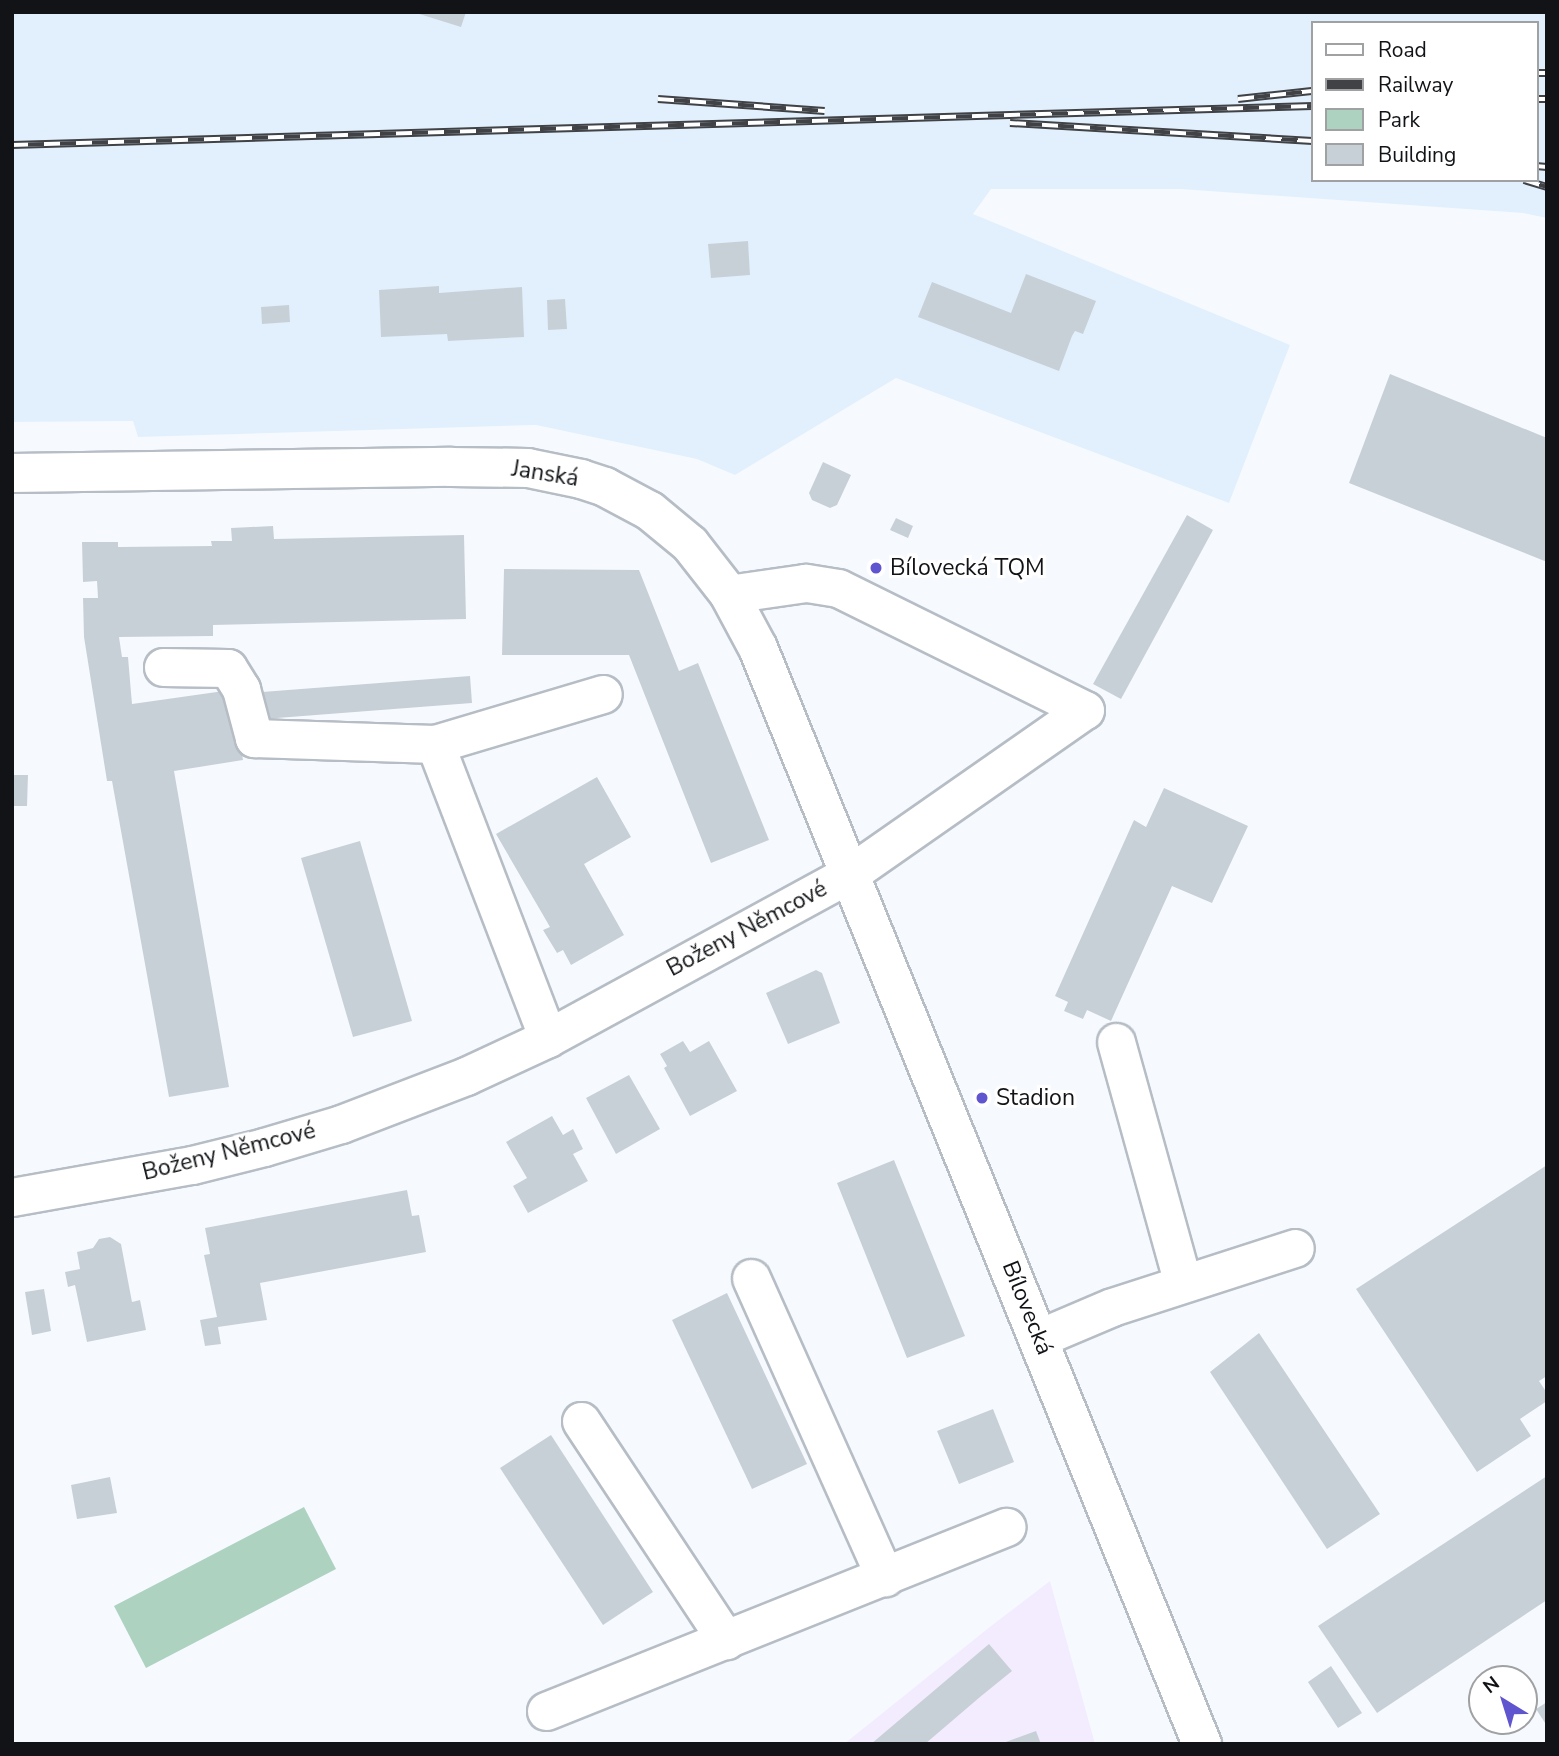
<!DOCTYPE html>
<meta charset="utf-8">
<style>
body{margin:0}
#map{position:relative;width:1559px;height:1756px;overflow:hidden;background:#f6faff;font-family:"Nunito Sans",sans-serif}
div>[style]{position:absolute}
.built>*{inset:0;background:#e2f0fd}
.industrial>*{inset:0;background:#f2ecfe}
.green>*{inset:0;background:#aed2c0}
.building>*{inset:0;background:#c8d0d7}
.roads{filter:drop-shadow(2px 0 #b6bdc5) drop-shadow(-2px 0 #b6bdc5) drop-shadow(0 2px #b6bdc5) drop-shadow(0 -2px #b6bdc5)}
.minor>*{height:37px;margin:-18.5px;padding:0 18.5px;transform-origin:18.5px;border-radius:18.5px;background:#fff}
.major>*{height:38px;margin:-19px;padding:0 19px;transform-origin:19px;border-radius:19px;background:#fff}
.rail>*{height:8px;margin-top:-4px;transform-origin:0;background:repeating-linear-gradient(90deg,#fff 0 16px,#404246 0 32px);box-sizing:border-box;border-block:2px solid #404246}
.dots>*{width:19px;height:19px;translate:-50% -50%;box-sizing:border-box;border:4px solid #fff;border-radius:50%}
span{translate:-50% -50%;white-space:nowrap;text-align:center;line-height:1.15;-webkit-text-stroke:6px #fff;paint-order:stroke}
.street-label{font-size:23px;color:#111316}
.poi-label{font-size:23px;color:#111316}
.left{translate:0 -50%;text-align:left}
.frame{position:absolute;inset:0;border:14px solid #111316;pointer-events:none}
.legend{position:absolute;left:1311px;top:21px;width:228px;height:161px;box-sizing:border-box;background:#fff;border:2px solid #a0a1a2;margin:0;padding:9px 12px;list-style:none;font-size:21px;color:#111316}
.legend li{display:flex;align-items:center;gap:14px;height:35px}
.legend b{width:35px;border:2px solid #a0a1a2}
.north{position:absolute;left:1468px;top:1665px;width:70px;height:70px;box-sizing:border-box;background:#fff;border:2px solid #a0a1a2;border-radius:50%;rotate:322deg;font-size:19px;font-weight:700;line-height:28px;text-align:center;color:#111316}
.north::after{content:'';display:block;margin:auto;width:24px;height:32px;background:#5f55ce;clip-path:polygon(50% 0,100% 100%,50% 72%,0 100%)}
</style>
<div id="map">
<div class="built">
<div style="clip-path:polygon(evenodd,12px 12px,1547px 12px,1547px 218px,1523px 213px,1180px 189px,991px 189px,973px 214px,1290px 345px,1229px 503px,896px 378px,735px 475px,697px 459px,536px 425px,138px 437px,133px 421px,12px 422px,12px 12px,1312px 23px,1536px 23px,1536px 180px,1312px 180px,1312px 23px)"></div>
</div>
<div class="industrial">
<div style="clip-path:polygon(1050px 1581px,1095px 1744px,844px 1744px,991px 1626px)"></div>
</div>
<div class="green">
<div style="clip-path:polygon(304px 1507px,336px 1569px,146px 1668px,114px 1606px)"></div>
</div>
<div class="building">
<div style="clip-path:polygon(413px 12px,466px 12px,461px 27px)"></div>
<div style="clip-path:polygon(748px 241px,750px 275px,711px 278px,708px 244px)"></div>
<div style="clip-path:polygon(1026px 274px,1096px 301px,1083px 334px,1075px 331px,1072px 336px,1059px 371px,918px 317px,932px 282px,1011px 313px)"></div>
<div style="clip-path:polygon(439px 286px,439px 293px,522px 287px,524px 337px,448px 341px,447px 334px,381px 337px,379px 290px)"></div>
<div style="clip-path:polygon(565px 299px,567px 329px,548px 330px,547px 300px)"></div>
<div style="clip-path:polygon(289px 305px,290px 322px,262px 324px,261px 307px)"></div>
<div style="clip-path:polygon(1390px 374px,1547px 438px,1547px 562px,1349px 483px)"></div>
<div style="clip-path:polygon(823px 462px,851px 475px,837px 505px,830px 508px,812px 500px,809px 493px)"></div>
<div style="clip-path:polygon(1187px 515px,1213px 530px,1121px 699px,1093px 684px)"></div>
<div style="clip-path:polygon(896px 518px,913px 526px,908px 538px,890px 530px)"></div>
<div style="clip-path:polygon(273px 526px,274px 539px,464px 535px,466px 619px,213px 625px,213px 636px,119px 637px,122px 657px,128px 657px,132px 704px,231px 690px,243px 760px,174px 771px,229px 1087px,169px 1097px,112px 781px,107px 781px,84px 637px,83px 598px,98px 598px,97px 581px,83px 582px,82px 542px,118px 542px,118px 547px,212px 546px,211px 541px,232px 541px,231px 528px)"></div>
<div style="clip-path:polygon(504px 569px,639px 570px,679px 671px,698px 663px,769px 840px,711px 863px,629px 655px,502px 655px)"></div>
<div style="clip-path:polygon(470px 676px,472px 703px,264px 719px,262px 692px)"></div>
<div style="clip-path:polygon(12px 775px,28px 775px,27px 806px,12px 806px)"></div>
<div style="clip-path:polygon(597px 777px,631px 837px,584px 864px,624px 935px,571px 965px,563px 950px,557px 953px,543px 930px,550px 927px,496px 834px)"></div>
<div style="clip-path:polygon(1164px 788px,1248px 826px,1212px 903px,1172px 886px,1111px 1021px,1087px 1010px,1083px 1019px,1064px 1011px,1068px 1002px,1055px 996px,1134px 820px,1146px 827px)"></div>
<div style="clip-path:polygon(360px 841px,412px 1021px,353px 1037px,301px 858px)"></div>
<div style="clip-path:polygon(816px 970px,822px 973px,840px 1023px,788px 1044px,766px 993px)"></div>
<div style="clip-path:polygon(683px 1041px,690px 1052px,709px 1041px,737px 1091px,690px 1116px,664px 1068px,667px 1066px,660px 1054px)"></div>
<div style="clip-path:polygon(629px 1075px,660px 1129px,616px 1154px,586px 1098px)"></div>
<div style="clip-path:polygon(552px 1116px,563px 1135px,573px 1129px,583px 1149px,573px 1154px,588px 1181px,528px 1213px,513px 1186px,527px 1178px,506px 1142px)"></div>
<div style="clip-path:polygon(894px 1160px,965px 1336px,907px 1358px,837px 1183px)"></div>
<div style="clip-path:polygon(1547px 1165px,1547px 1376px,1539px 1381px,1547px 1393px,1547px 1401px,1520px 1419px,1531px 1436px,1477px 1472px,1356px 1289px)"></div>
<div style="clip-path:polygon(407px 1190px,412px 1216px,419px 1215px,426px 1252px,260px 1283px,267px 1320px,218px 1327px,221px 1344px,205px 1346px,200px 1320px,217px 1317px,204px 1255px,210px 1254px,205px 1228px)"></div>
<div style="clip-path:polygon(110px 1237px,121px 1244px,132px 1302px,140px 1300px,146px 1330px,87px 1342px,75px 1285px,68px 1287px,65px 1272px,80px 1269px,77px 1252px,93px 1248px,99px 1239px)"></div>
<div style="clip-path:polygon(44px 1289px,51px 1331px,32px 1335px,25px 1292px)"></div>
<div style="clip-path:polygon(727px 1293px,807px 1464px,752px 1489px,672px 1320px)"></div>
<div style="clip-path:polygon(1259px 1333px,1380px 1514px,1327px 1549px,1210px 1372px)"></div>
<div style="clip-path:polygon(993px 1409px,1014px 1462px,959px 1484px,937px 1431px)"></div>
<div style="clip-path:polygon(551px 1435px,653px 1592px,603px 1625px,500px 1468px)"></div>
<div style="clip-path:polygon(1547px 1476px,1547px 1600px,1377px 1713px,1318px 1626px)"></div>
<div style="clip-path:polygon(110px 1477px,117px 1513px,77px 1519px,71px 1485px)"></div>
<div style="clip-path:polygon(989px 1644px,1012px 1671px,980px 1697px,925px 1744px,871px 1744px)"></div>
<div style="clip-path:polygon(1331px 1666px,1362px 1713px,1338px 1728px,1308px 1682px)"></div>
<div style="clip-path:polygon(1547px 1702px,1547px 1726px,1536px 1709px)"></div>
<div style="clip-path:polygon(1036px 1731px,1041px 1744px,1003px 1744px,1003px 1743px)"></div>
</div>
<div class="roads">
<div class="minor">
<div style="left:163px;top:667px;width:65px;rotate:0.9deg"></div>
<div style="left:228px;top:668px;width:25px;rotate:58deg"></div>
<div style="left:241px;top:689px;width:51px;rotate:75.1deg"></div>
<div style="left:254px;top:738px;width:181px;rotate:1.9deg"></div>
<div style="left:435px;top:744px;width:175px;rotate:-16.6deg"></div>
<div style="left:435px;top:744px;width:315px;rotate:69deg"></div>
<div style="left:1116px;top:1042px;width:250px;rotate:74.5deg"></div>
<div style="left:12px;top:1197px;width:183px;rotate:-10.1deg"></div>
<div style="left:192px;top:1165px;width:74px;rotate:-14deg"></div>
<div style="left:264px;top:1147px;width:80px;rotate:-16.6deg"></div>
<div style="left:341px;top:1124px;width:134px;rotate:-21deg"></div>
<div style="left:466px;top:1076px;width:90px;rotate:-24.9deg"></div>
<div style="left:548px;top:1038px;width:345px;rotate:-28.6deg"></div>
<div style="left:851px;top:873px;width:285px;rotate:-34.9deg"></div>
<div style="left:1085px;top:710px;width:275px;rotate:-153.7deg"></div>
<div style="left:838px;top:588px;width:33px;rotate:-171deg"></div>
<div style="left:805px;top:583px;width:77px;rotate:171.8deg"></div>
<div style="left:751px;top:1278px;width:328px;rotate:65.9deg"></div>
<div style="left:1039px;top:1338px;width:79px;rotate:-23deg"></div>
<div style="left:1112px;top:1307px;width:192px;rotate:-17.9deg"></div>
<div style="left:581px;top:1421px;width:263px;rotate:56.5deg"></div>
<div style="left:546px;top:1711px;width:496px;rotate:-21.8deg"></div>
</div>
<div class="major">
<div style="left:12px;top:473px;width:439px;rotate:-0.8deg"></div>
<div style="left:451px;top:467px;width:77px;rotate:0.7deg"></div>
<div style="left:528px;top:468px;width:54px;rotate:11.7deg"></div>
<div style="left:581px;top:479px;width:25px;rotate:18deg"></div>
<div style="left:605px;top:487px;width:51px;rotate:28.1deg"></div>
<div style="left:650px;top:511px;width:52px;rotate:39.5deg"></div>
<div style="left:690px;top:544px;width:63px;rotate:52deg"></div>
<div style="left:729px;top:594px;width:61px;rotate:61.8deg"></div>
<div style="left:758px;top:648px;width:1183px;rotate:67.95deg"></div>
</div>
</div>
<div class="rail">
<div style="left:1536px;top:73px;width:11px"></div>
<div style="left:658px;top:99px;width:167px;rotate:4.1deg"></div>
<div style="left:1238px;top:99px;width:74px;rotate:-6.2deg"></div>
<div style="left:1536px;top:99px;width:11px"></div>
<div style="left:1010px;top:123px;width:303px;rotate:3.4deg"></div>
<div style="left:12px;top:145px;width:1301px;rotate:-1.72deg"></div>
<div style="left:1536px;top:166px;width:11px;rotate:5deg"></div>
<div style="left:1524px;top:180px;width:24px;rotate:17deg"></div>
</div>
<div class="dots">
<div style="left:876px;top:568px;background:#5f55ce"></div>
<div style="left:982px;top:1098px;background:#5f55ce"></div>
</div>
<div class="street-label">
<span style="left:545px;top:474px;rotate:9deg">Janská</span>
<span style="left:747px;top:929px;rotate:-28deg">Boženy Němcové</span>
<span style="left:229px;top:1152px;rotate:-14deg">Boženy Němcové</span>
<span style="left:1027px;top:1308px;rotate:68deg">Bílovecká</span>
</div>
<div class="poi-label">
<span class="left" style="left:890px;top:568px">Bílovecká TQM</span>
<span class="left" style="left:996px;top:1098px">Stadion</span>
</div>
<div class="frame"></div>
<ul class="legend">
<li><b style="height:9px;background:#fff"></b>Road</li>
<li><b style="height:9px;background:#404246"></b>Railway</li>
<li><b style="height:19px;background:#aed2c0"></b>Park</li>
<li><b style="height:19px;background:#c8d0d7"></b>Building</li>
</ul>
<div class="north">N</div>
</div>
